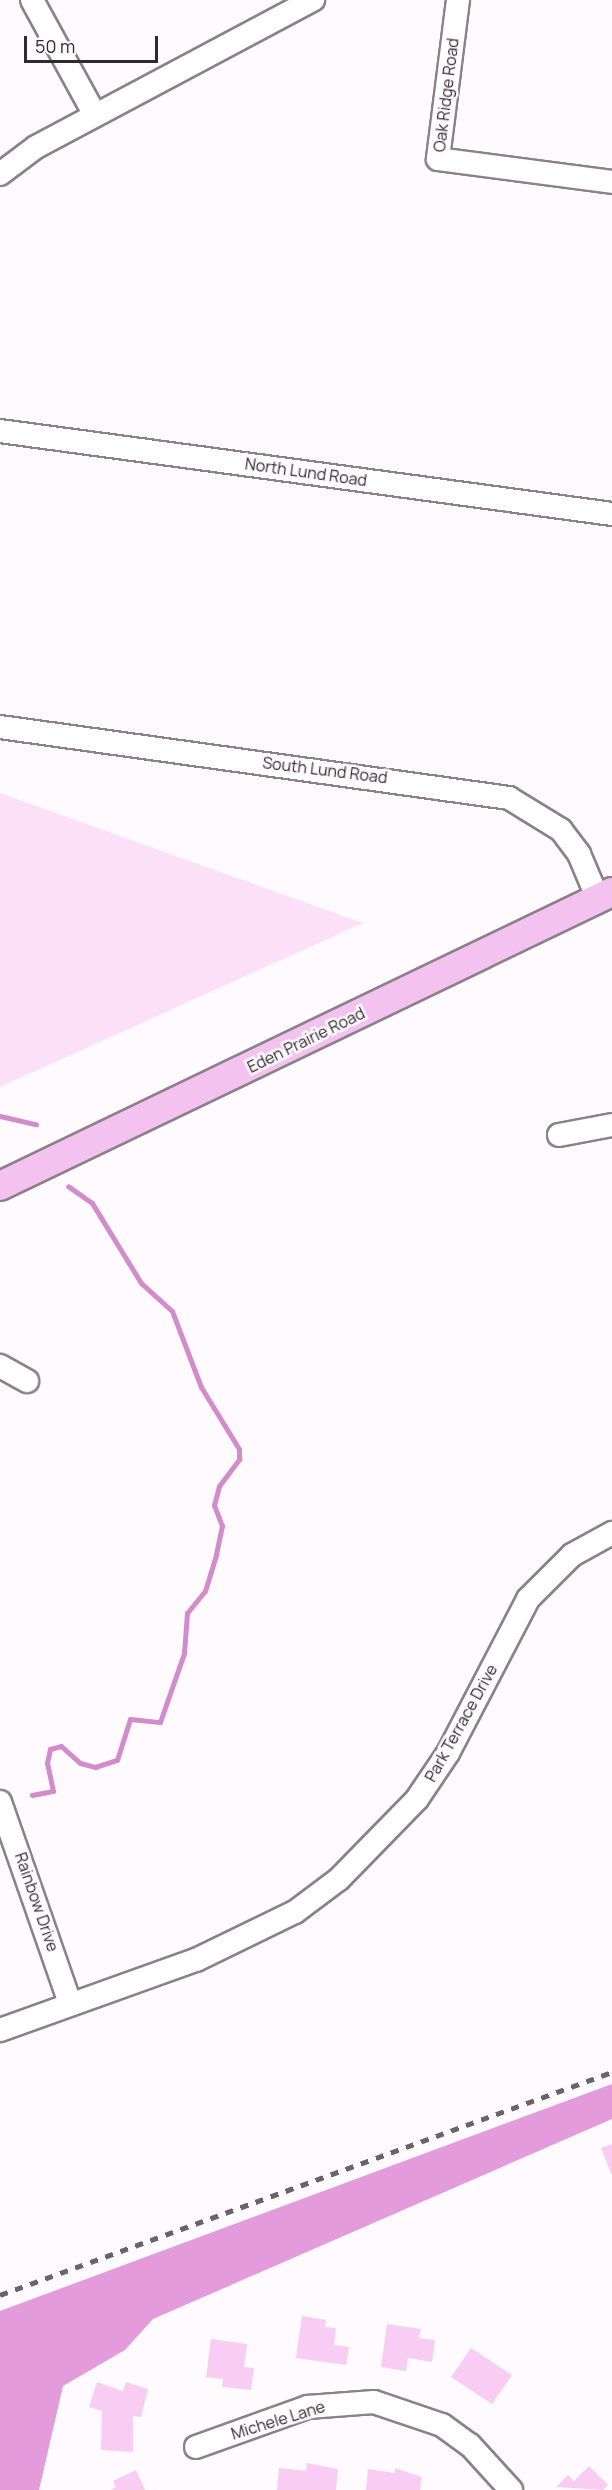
<!DOCTYPE html>
<style>
body{margin:0}
#map{position:relative;width:612px;height:2490px;overflow:hidden;background:#fefafd;font-family:Manrope,sans-serif}
div>[style]{position:absolute}
.green>*{inset:0;background:#fce0f8}
.forest>*{inset:0;background:#e39bdc}
.stream>*{height:5px;margin:-2.5px;padding:0 2.5px;transform-origin:2.5px;border-radius:2.5px;background:#d38ccb}
.building>*{inset:0;background:#f9ccf3}
.roads{filter:drop-shadow(2px 0 #8a8189) drop-shadow(-2px 0 #8a8189) drop-shadow(0 2px #8a8189) drop-shadow(0 -2px #8a8189)}
.minor>*{height:22px;margin:-11px;padding:0 11px;transform-origin:11px;border-radius:11px;background:#fff}
.major>*{height:28px;margin:-14px;padding:0 14px;transform-origin:14px;border-radius:14px;background:#f4c2ef}
.rail>*{height:4.5px;margin-top:-2.25px;transform-origin:0;background:repeating-linear-gradient(90deg,#686568 0 8px,transparent 0 16px)}
span{translate:-50% -50%;white-space:nowrap;text-align:center;line-height:1.15;-webkit-text-stroke:5px #fefafd;paint-order:stroke}
.street-label{font-size:16px;color:#2e2b2e}
.scale{position:absolute;left:24px;top:36px;width:134px;height:27px;box-sizing:border-box;border:3px solid #2e2b2e;border-top:0;padding-left:8px;font-size:18px;line-height:21px;white-space:nowrap;color:#2e2b2e;-webkit-text-stroke:4px #fefafd;paint-order:stroke}
</style>
<div id="map">
<div class="green">
<div style="clip-path:polygon(0 793px,363px 923px,0 1087px)"></div>
</div>
<div class="forest">
<div style="clip-path:polygon(612px 2084px,612px 2119px,153px 2319px,125px 2350px,63px 2386px,39px 2490px,0 2490px,0 2311px)"></div>
</div>
<div class="stream">
<div style="left:0;top:1116px;width:37px;rotate:13deg"></div>
<div style="left:32px;top:1795px;width:21px;rotate:-11deg"></div>
<div style="left:53px;top:1791px;width:29px;rotate:-102deg"></div>
<div style="left:47px;top:1763px;width:14px;rotate:-78deg"></div>
<div style="left:50px;top:1749px;width:11px;rotate:-15deg"></div>
<div style="left:61px;top:1746px;width:25px;rotate:42deg"></div>
<div style="left:80px;top:1763px;width:16px;rotate:15deg"></div>
<div style="left:95px;top:1767px;width:23px;rotate:-18deg"></div>
<div style="left:117px;top:1760px;width:43px;rotate:-72.4deg"></div>
<div style="left:130px;top:1719px;width:30px;rotate:6deg"></div>
<div style="left:160px;top:1722px;width:73px;rotate:-70.8deg"></div>
<div style="left:184px;top:1653px;width:40px;rotate:-85.7deg"></div>
<div style="left:187px;top:1613px;width:28px;rotate:-51deg"></div>
<div style="left:205px;top:1591px;width:39px;rotate:-73deg"></div>
<div style="left:216px;top:1554px;width:29px;rotate:-78deg"></div>
<div style="left:222px;top:1526px;width:22px;rotate:-111deg"></div>
<div style="left:214px;top:1505px;width:20px;rotate:-75deg"></div>
<div style="left:219px;top:1486px;width:34px;rotate:-53deg"></div>
<div style="left:239px;top:1459px;width:10px;rotate:-90deg"></div>
<div style="left:239px;top:1449px;width:73px;rotate:-121.5deg"></div>
<div style="left:201px;top:1387px;width:81px;rotate:-110.9deg"></div>
<div style="left:172px;top:1311px;width:42px;rotate:-137.9deg"></div>
<div style="left:141px;top:1283px;width:94px;rotate:-121.5deg"></div>
<div style="left:92px;top:1203px;width:29px;rotate:-145deg"></div>
</div>
<div class="building">
<div style="clip-path:polygon(612px 2144px,612px 2176px,601px 2148px)"></div>
<div style="clip-path:polygon(302px 2316px,326px 2320px,325px 2327px,336px 2328px,334px 2345px,349px 2347px,346px 2365px,296px 2358px)"></div>
<div style="clip-path:polygon(387px 2324px,421px 2329px,419px 2338px,435px 2340px,432px 2362px,408px 2358px,406px 2371px,381px 2367px)"></div>
<div style="clip-path:polygon(211px 2339px,247px 2344px,244px 2367px,254px 2368px,251px 2390px,222px 2387px,223px 2379px,206px 2377px)"></div>
<div style="clip-path:polygon(471px 2348px,512px 2375px,492px 2404px,451px 2377px)"></div>
<div style="clip-path:polygon(97px 2382px,123px 2391px,126px 2382px,148px 2389px,141px 2417px,133px 2416px,133px 2452px,101px 2450px,102px 2411px,89px 2407px)"></div>
<div style="clip-path:polygon(307px 2463px,338px 2469px,336px 2490px,277px 2490px,279px 2468px,306px 2471px)"></div>
<div style="clip-path:polygon(589px 2466px,608px 2485px,603px 2490px,556px 2487px,568px 2475px,574px 2481px)"></div>
<div style="clip-path:polygon(395px 2468px,422px 2477px,420px 2490px,366px 2490px,368px 2469px,395px 2473px)"></div>
<div style="clip-path:polygon(136px 2470px,145px 2490px,111px 2490px,116px 2487px,113px 2481px)"></div>
</div>
<div class="roads">
<div class="minor">
<div style="left:32px;top:0;width:131px;rotate:61.3deg"></div>
<div style="left:458px;top:0;width:160px;rotate:97.2deg"></div>
<div style="left:438px;top:159px;width:176px;rotate:7.5deg"></div>
<div style="left:0;top:174px;width:45px;rotate:-36.9deg"></div>
<div style="left:36px;top:147px;width:314px;rotate:-28deg"></div>
<div style="left:0;top:431px;width:618px;rotate:7.72deg"></div>
<div style="left:0;top:727px;width:514px;rotate:7.94deg"></div>
<div style="left:509px;top:798px;width:61px;rotate:31.6deg"></div>
<div style="left:561px;top:830px;width:30px;rotate:53deg"></div>
<div style="left:579px;top:854px;width:49px;rotate:67.1deg"></div>
<div style="left:559px;top:1135px;width:54px;rotate:-10.7deg"></div>
<div style="left:0;top:1366px;width:31px;rotate:29deg"></div>
<div style="left:0;top:1802px;width:213px;rotate:70.8deg"></div>
<div style="left:0;top:2030px;width:208px;rotate:-19.7deg"></div>
<div style="left:196px;top:1960px;width:110px;rotate:-25.9deg"></div>
<div style="left:295px;top:1912px;width:55px;rotate:-36.9deg"></div>
<div style="left:339px;top:1879px;width:112px;rotate:-45.7deg"></div>
<div style="left:417px;top:1799px;width:55px;rotate:-56deg"></div>
<div style="left:448px;top:1753px;width:174px;rotate:-62.5deg"></div>
<div style="left:528px;top:1599px;width:62px;rotate:-45deg"></div>
<div style="left:572px;top:1555px;width:46px;rotate:-28.8deg"></div>
<div style="left:196px;top:2447px;width:119px;rotate:-19.7deg"></div>
<div style="left:308px;top:2407px;width:66px;rotate:-4.3deg"></div>
<div style="left:374px;top:2402px;width:72px;rotate:18.7deg"></div>
<div style="left:442px;top:2425px;width:34px;rotate:36deg"></div>
<div style="left:470px;top:2445px;width:61px;rotate:47.7deg"></div>
</div>
<div class="major">
<div style="left:0;top:1186px;width:679px;rotate:-25.66deg"></div>
</div>
</div>
<div class="rail">
<div style="left:0;top:2295px;width:651px;rotate:-20.02deg"></div>
</div>
<div class="street-label">
<span style="left:446px;top:95px;rotate:-83deg">Oak Ridge Road</span>
<span style="left:306px;top:472px;rotate:8deg">North Lund Road</span>
<span style="left:325px;top:770px;rotate:7deg">South Lund Road</span>
<span style="left:306px;top:1040px;rotate:-26deg">Eden Prairie Road</span>
<span style="left:461px;top:1723px;rotate:-61deg">Park Terrace Drive</span>
<span style="left:37px;top:1902px;rotate:71deg">Rainbow Drive</span>
<span style="left:278px;top:2420px;rotate:-17deg">Michele Lane</span>
</div>
<div class="scale">50 m</div>
</div>
